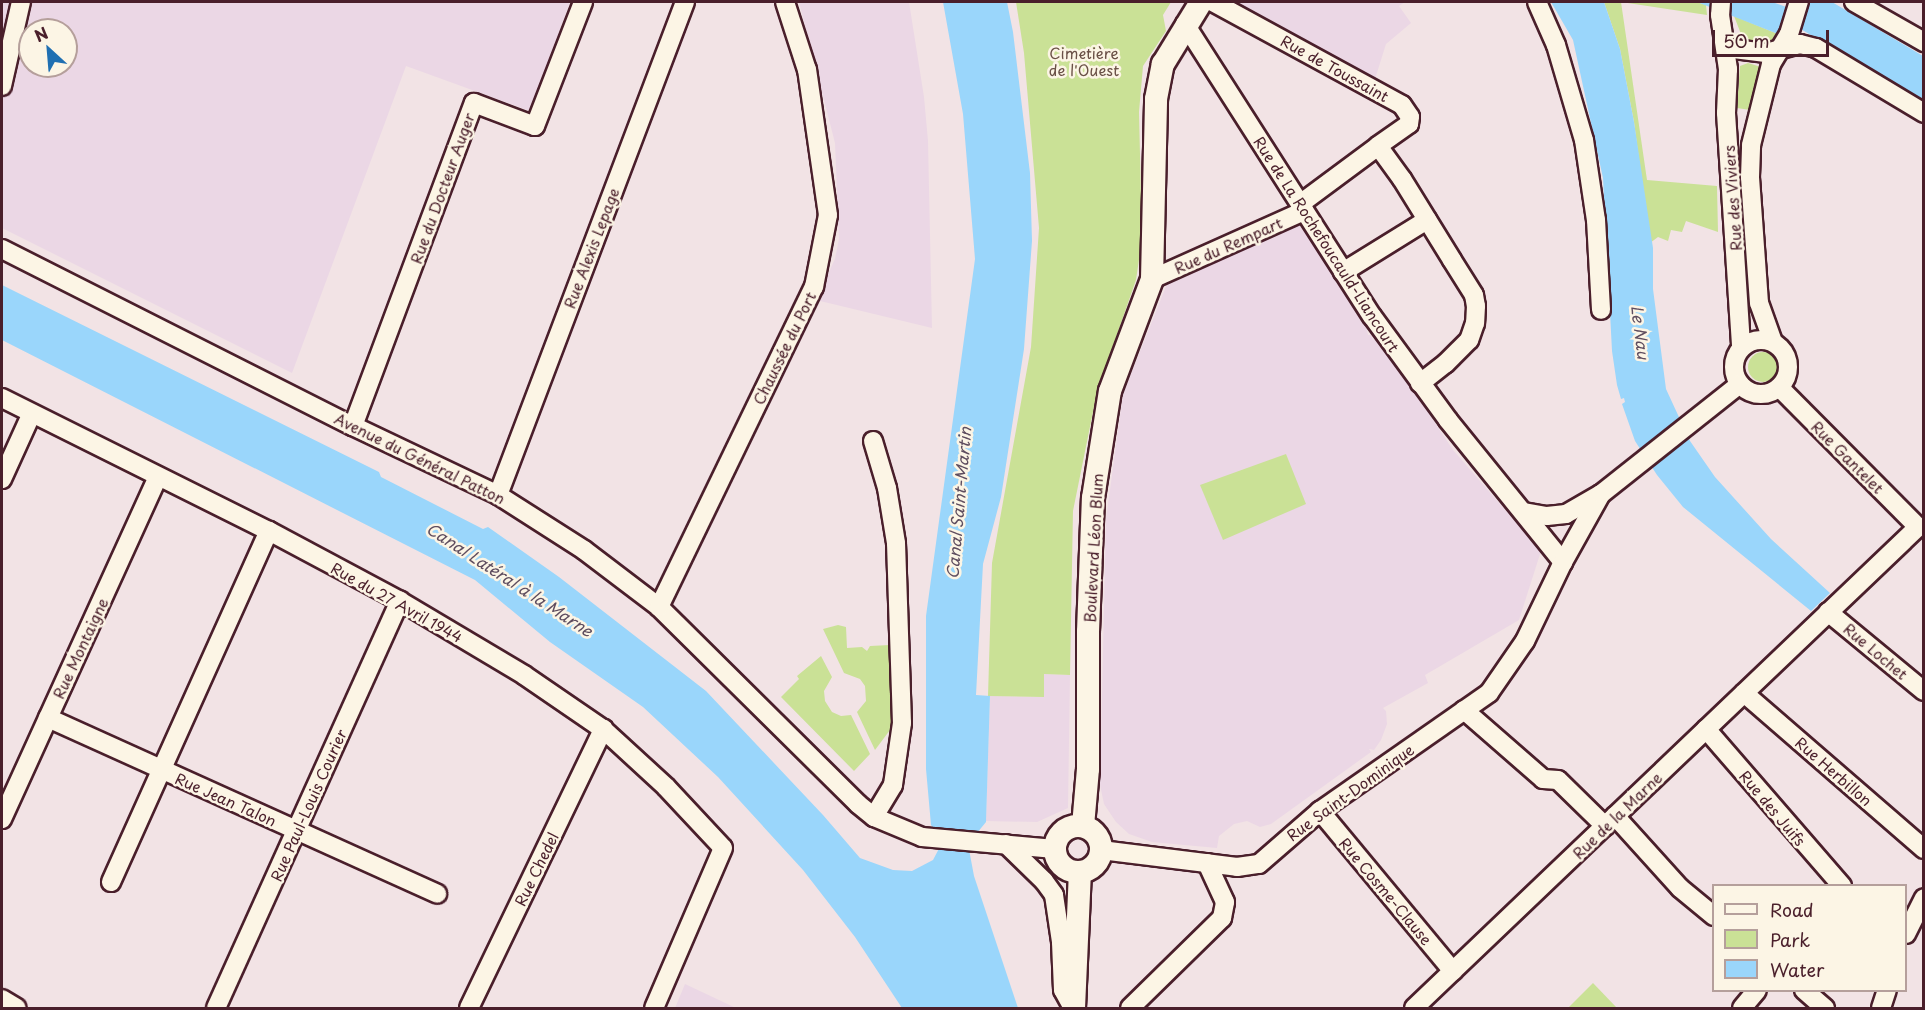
<!DOCTYPE html>
<meta charset="utf-8">
<style>
body{margin:0}
#map{position:relative;width:1925px;height:1010px;overflow:hidden;background:#f2e3e5;font-family:"Playpen Sans",sans-serif}
div>[style]{position:absolute}
.built>*{inset:0;background:#ebd7e5}
.green>*{inset:0;background:#cae196}
.round{border-radius:50%}
.water>*{inset:0;background:#9ad6fb}
.roads{filter:drop-shadow(2px 0 #4a1f2b) drop-shadow(-2px 0 #4a1f2b) drop-shadow(0 2px #4a1f2b) drop-shadow(0 -2px #4a1f2b)}
.minor>*{height:18px;margin:-9px;padding:0 9px;transform-origin:9px;border-radius:9px;background:#fcf5e5}
.minor>.ring{margin:-9px;padding:0;box-sizing:content-box;background:none;border:18px solid #fcf5e5;border-radius:50%}
.major>*{height:22px;margin:-11px;padding:0 11px;transform-origin:11px;border-radius:11px;background:#fcf5e5}
.major>.ring{margin:-11px;padding:0;box-sizing:content-box;background:none;border:22px solid #fcf5e5;border-radius:50%}
span{translate:-50% -50%;white-space:nowrap;text-align:center;line-height:1.15;-webkit-text-stroke:5px #fcf5e5;paint-order:stroke}
.park-label{font-size:15px;color:#6a5046}
.street-label{font-size:15px;color:#4a1f2b}
.water-label{font-size:16px;color:#5e4d5f;font-style:italic}
.frame{position:absolute;inset:0;border:3px solid #4a1f2b;pointer-events:none}
.legend{position:absolute;left:1712px;top:884px;width:195px;height:108px;box-sizing:border-box;background:#fcf5e5;border:2px solid #b59f9b;margin:0;padding:8px 10px;list-style:none;font-size:18px;color:#4a1f2b}
.legend li{display:flex;align-items:center;gap:12px;height:30px}
.legend b{width:30px;border:2px solid #b59f9b}
.north{position:absolute;left:18px;top:18px;width:60px;height:60px;box-sizing:border-box;background:#fcf5e5;border:2px solid #b59f9b;border-radius:50%;rotate:334deg;font-size:16px;font-weight:700;line-height:24px;text-align:center;color:#4a1f2b}
.north::after{content:'';display:block;margin:auto;width:21px;height:27px;background:#1f6fb2;clip-path:polygon(50% 0,100% 100%,50% 72%,0 100%)}
.scale{position:absolute;left:1712px;top:30px;width:117px;height:27px;box-sizing:border-box;border:3px solid #4a1f2b;border-top:0;padding-left:8px;font-size:18px;line-height:21px;white-space:nowrap;color:#4a1f2b;-webkit-text-stroke:4px #fcf5e5;paint-order:stroke}
</style>
<div id="map">
<div class="built">
<div style="clip-path:polygon(evenodd,2px 2px,570px 2px,530px 111px,406px 66px,292px 373px,2px 228px,2px 2px,30px 30px,66px 30px,66px 66px,30px 66px,30px 30px)"></div>
<div style="clip-path:polygon(799px 2px,909px 2px,924px 97px,928px 141px,932px 328px,816px 300px,835px 259px,839px 239px,835px 143px)"></div>
<div style="clip-path:polygon(1226px 2px,1405px 2px,1399px 6px,1411px 23px,1386px 44px,1375px 79px)"></div>
<div style="clip-path:polygon(1303px 222px,1365px 321px,1368px 335px,1371px 335px,1373px 340px,1377px 339px,1393px 359px,1453px 450px,1541px 551px,1519px 620px,1425px 675px,1428px 683px,1383px 708px,1386px 711px,1387px 724px,1381px 740px,1374px 750px,1369px 749px,1371px 752px,1271px 824px,1260px 827px,1247px 821px,1234px 824px,1219px 836px,1217px 848px,1152px 842px,1129px 834px,1116px 822px,1104px 804px,1100px 785px,1106px 519px,1123px 394px,1169px 279px)"></div>
<div style="clip-path:polygon(1044px 674px,1070px 675px,1068px 808px,1037px 822px,986px 821px,990px 696px,1044px 697px)"></div>
<div style="clip-path:polygon(685px 984px,736px 1008px,675px 1008px)"></div>
</div>
<div class="green">
<div style="clip-path:polygon(1016px 2px,1171px 2px,1163px 15px,1166px 31px,1143px 66px,1139px 112px,1142px 239px,1136px 280px,1097px 392px,1073px 511px,1070px 675px,1044px 674px,1044px 697px,988px 696px,992px 563px,1031px 347px,1039px 228px,1024px 53px)"></div>
<div style="clip-path:polygon(1604px 2px,1697px 2px,1706px 5px,1707px 15px,1621px 2px,1647px 180px,1717px 186px,1718px 232px,1686px 221px,1682px 232px,1671px 230px,1668px 241px,1658px 237px,1650px 243px,1634px 122px,1620px 49px)"></div>
<div style="clip-path:polygon(1734px 16px,1778px 34px,1769px 44px,1754px 43px,1741px 34px)"></div>
<div style="clip-path:polygon(1748px 63px,1761px 67px,1750px 110px,1737px 108px,1740px 66px)"></div>
<div class="round" style="left:1748px;top:352px;width:30px;height:30px"></div>
<div style="clip-path:polygon(1286px 454px,1306px 504px,1223px 540px,1200px 485px)"></div>
<div style="clip-path:polygon(838px 625px,846px 627px,847px 648px,862px 647px,867px 651px,870px 646px,890px 645px,893px 726px,875px 750px,857px 712px,866px 701px,865px 686px,860px 679px,844px 673px,823px 629px)"></div>
<div style="clip-path:polygon(821px 656px,832px 677px,824px 691px,825px 701px,832px 712px,841px 716px,851px 715px,870px 754px,854px 771px,781px 697px,799px 679px,797px 676px)"></div>
<div style="clip-path:polygon(1593px 983px,1617px 1008px,1568px 1008px)"></div>
</div>
<div class="water">
<div style="clip-path:polygon(943px 2px,1007px 2px,1013px 32px,1030px 173px,1032px 241px,1024px 349px,1001px 497px,983px 564px,976px 695px,990px 696px,986px 822px,968px 844px,974px 876px,1018px 1008px,902px 1008px,855px 937px,803px 870px,718px 777px,643px 707px,550px 642px,475px 580px,2px 340px,2px 285px,379px 472px,381px 477px,483px 529px,488px 527px,559px 577px,706px 691px,823px 815px,860px 858px,893px 870px,912px 871px,933px 860px,943px 841px,931px 825px,926px 769px,926px 616px,975px 259px,963px 114px)"></div>
<div style="clip-path:polygon(1551px 2px,1604px 2px,1620px 49px,1634px 122px,1653px 248px,1653px 289px,1666px 389px,1690px 441px,1715px 477px,1771px 539px,1830px 593px,1811px 611px,1683px 507px,1657px 475px,1635px 441px,1622px 404px,1625px 402px,1624px 398px,1621px 399px,1617px 385px,1612px 351px,1603px 178px,1573px 40px)"></div>
<div style="clip-path:polygon(1697px 2px,1772px 2px,1789px 8px,1804px 2px,1832px 2px,1923px 56px,1923px 102px,1799px 28px,1778px 34px)"></div>
</div>
<div class="roads">
<div class="minor">
<div style="left:1213px;top:2px;width:215px;rotate:28.6deg"></div>
<div style="left:1402px;top:105px;width:14px;rotate:56deg"></div>
<div style="left:1410px;top:117px;width:7px;rotate:98deg"></div>
<div style="left:1409px;top:124px;width:38px;rotate:145deg"></div>
<div style="left:1378px;top:146px;width:41px;rotate:54deg"></div>
<div style="left:1402px;top:179px;width:95px;rotate:58.3deg"></div>
<div style="left:1452px;top:260px;width:41px;rotate:57.8deg"></div>
<div style="left:1474px;top:295px;width:11px;rotate:80deg"></div>
<div style="left:1476px;top:306px;width:17px;rotate:93deg"></div>
<div style="left:1475px;top:323px;width:18px;rotate:109deg"></div>
<div style="left:1469px;top:340px;width:33px;rotate:135deg"></div>
<div style="left:1446px;top:363px;width:33px;rotate:142deg"></div>
<div style="left:1537px;top:2px;width:47px;rotate:66.2deg"></div>
<div style="left:1556px;top:45px;width:99px;rotate:73.6deg"></div>
<div style="left:1584px;top:140px;width:81px;rotate:81.5deg"></div>
<div style="left:1596px;top:220px;width:90px;rotate:86.8deg"></div>
<div style="left:1721px;top:2px;width:13px;rotate:94deg"></div>
<div style="left:1720px;top:15px;width:55px;rotate:81.6deg"></div>
<div style="left:1728px;top:69px;width:44px;rotate:92.6deg"></div>
<div style="left:1726px;top:113px;width:235px;rotate:86.3deg"></div>
<div style="left:1854px;top:2px;width:81px;rotate:29.7deg"></div>
<div style="left:1185px;top:24px;width:347px;rotate:57.4deg"></div>
<div style="left:1372px;top:316px;width:129px;rotate:53.8deg"></div>
<div style="left:1448px;top:420px;width:183px;rotate:51deg"></div>
<div style="left:1726px;top:48px;width:40px;rotate:7.1deg"></div>
<div style="left:1766px;top:53px;width:35px;rotate:-15deg"></div>
<div style="left:1800px;top:44px;width:16px;rotate:14deg"></div>
<div style="left:1816px;top:48px;width:126px;rotate:31deg"></div>
<div style="left:2px;top:86px;width:86px;rotate:-77.3deg"></div>
<div style="left:1300px;top:204px;width:97px;rotate:-36.6deg"></div>
<div style="left:2px;top:249px;width:393px;rotate:26.8deg"></div>
<div style="left:353px;top:426px;width:161px;rotate:25.4deg"></div>
<div style="left:498px;top:495px;width:102px;rotate:32.6deg"></div>
<div style="left:584px;top:550px;width:94px;rotate:37.2deg"></div>
<div style="left:659px;top:607px;width:280px;rotate:44.7deg"></div>
<div style="left:858px;top:804px;width:21px;rotate:39deg"></div>
<div style="left:874px;top:817px;width:52px;rotate:22.6deg"></div>
<div style="left:922px;top:837px;width:133px;rotate:5.2deg"></div>
<div style="left:1343px;top:272px;width:99px;rotate:-31.8deg"></div>
<div style="left:1152px;top:279px;width:167px;rotate:-24.1deg"></div>
<div class="ring" style="left:1734px;top:340px;width:36px;height:36px"></div>
<div style="left:1773px;top:342px;width:41px;rotate:-109.7deg"></div>
<div style="left:1759px;top:303px;width:126px;rotate:-94.1deg"></div>
<div style="left:1750px;top:177px;width:32px;rotate:-88deg"></div>
<div style="left:1751px;top:145px;width:83px;rotate:-76.1deg"></div>
<div style="left:1771px;top:64px;width:35px;rotate:-59deg"></div>
<div style="left:1789px;top:34px;width:34px;rotate:-73deg"></div>
<div style="left:2px;top:398px;width:298px;rotate:26.5deg"></div>
<div style="left:269px;top:531px;width:149px;rotate:28.1deg"></div>
<div style="left:400px;top:601px;width:144px;rotate:30.8deg"></div>
<div style="left:524px;top:675px;width:96px;rotate:34.4deg"></div>
<div style="left:603px;top:729px;width:86px;rotate:42.6deg"></div>
<div style="left:666px;top:787px;width:83px;rotate:46.9deg"></div>
<div style="left:723px;top:848px;width:174px;rotate:113.3deg"></div>
<div style="left:353px;top:426px;width:345px;rotate:-69.5deg"></div>
<div style="left:474px;top:103px;width:65px;rotate:20.7deg"></div>
<div style="left:535px;top:126px;width:133px;rotate:-68.8deg"></div>
<div style="left:873px;top:441px;width:49px;rotate:73.4deg"></div>
<div style="left:887px;top:488px;width:56px;rotate:80.7deg"></div>
<div style="left:896px;top:543px;width:180px;rotate:88.1deg"></div>
<div style="left:902px;top:723px;width:63px;rotate:98.3deg"></div>
<div style="left:893px;top:785px;width:37px;rotate:121deg"></div>
<div style="left:2px;top:479px;width:72px;rotate:-65.6deg"></div>
<div style="left:498px;top:495px;width:527px;rotate:-69.23deg"></div>
<div style="left:1524px;top:512px;width:23px;rotate:10deg"></div>
<div style="left:1547px;top:516px;width:19px;rotate:-6deg"></div>
<div style="left:1566px;top:514px;width:39px;rotate:-30deg"></div>
<div style="left:659px;top:607px;width:356px;rotate:-64.2deg"></div>
<div style="left:814px;top:287px;width:73px;rotate:-79deg"></div>
<div style="left:828px;top:215px;width:147px;rotate:-98.2deg"></div>
<div style="left:807px;top:70px;width:71px;rotate:-107.9deg"></div>
<div style="left:1828px;top:612px;width:124px;rotate:39.5deg"></div>
<div style="left:1744px;top:693px;width:238px;rotate:40.9deg"></div>
<div style="left:1464px;top:710px;width:105px;rotate:41.1deg"></div>
<div style="left:1543px;top:779px;width:15px;rotate:4deg"></div>
<div style="left:1558px;top:780px;width:66px;rotate:44.4deg"></div>
<div style="left:48px;top:718px;width:427px;rotate:24.3deg"></div>
<div style="left:1706px;top:729px;width:208px;rotate:49.1deg"></div>
<div style="left:1320px;top:811px;width:208px;rotate:50.3deg"></div>
<div style="left:1615px;top:816px;width:97px;rotate:47.9deg"></div>
<div style="left:1680px;top:888px;width:44px;rotate:39.5deg"></div>
<div style="left:2px;top:819px;width:376px;rotate:-65.5deg"></div>
<div style="left:1006px;top:844px;width:53px;rotate:44.2deg"></div>
<div style="left:1044px;top:881px;width:17px;rotate:54deg"></div>
<div style="left:1054px;top:895px;width:48px;rotate:81.5deg"></div>
<div style="left:1061px;top:942px;width:48px;rotate:87.6deg"></div>
<div style="left:1063px;top:990px;width:21px;rotate:61deg"></div>
<div style="left:1101px;top:850px;width:137px;rotate:7.1deg"></div>
<div style="left:1237px;top:867px;width:22px;rotate:-8deg"></div>
<div style="left:1259px;top:864px;width:81px;rotate:-41deg"></div>
<div style="left:1320px;top:811px;width:206px;rotate:-34.9deg"></div>
<div style="left:1489px;top:693px;width:63px;rotate:-55.3deg"></div>
<div style="left:1525px;top:641px;width:88px;rotate:-64.3deg"></div>
<div style="left:1563px;top:562px;width:78px;rotate:-60.8deg"></div>
<div style="left:1601px;top:494px;width:177px;rotate:-38.4deg"></div>
<div style="left:111px;top:882px;width:385px;rotate:-65.8deg"></div>
<div style="left:1906px;top:934px;width:40px;rotate:-63.4deg"></div>
<div style="left:1804px;top:990px;width:28px;rotate:41deg"></div>
<div style="left:2px;top:999px;width:17px;rotate:31deg"></div>
<div style="left:216px;top:1008px;width:447px;rotate:-65.7deg"></div>
<div style="left:469px;top:1008px;width:310px;rotate:-64.3deg"></div>
<div style="left:1130px;top:1008px;width:129px;rotate:-44.4deg"></div>
<div style="left:1222px;top:918px;width:16px;rotate:-79deg"></div>
<div style="left:1225px;top:902px;width:43px;rotate:-114.8deg"></div>
<div style="left:1414px;top:1008px;width:697px;rotate:-43.66deg"></div>
<div style="left:1918px;top:527px;width:197px;rotate:-134.8deg"></div>
<div style="left:1742px;top:1008px;width:23px;rotate:-50deg"></div>
<div style="left:1881px;top:1008px;width:19px;rotate:-72deg"></div>
</div>
<div class="major">
<div class="ring" style="left:1055px;top:826px;width:24px;height:24px"></div>
<div style="left:1083px;top:826px;width:57px;rotate:-85deg"></div>
<div style="left:1088px;top:769px;width:137px;rotate:-90deg"></div>
<div style="left:1088px;top:632px;width:134px;rotate:-87.9deg"></div>
<div style="left:1093px;top:498px;width:108px;rotate:-81deg"></div>
<div style="left:1110px;top:391px;width:120px;rotate:-69.4deg"></div>
<div style="left:1152px;top:279px;width:180px;rotate:-88.7deg"></div>
<div style="left:1156px;top:99px;width:36px;rotate:-79deg"></div>
<div style="left:1163px;top:64px;width:73px;rotate:-58.5deg"></div>
<div style="left:1074px;top:1008px;width:135px;rotate:-87.5deg"></div>
</div>
</div>
<div class="park-label">
<span style="left:1084px;top:61px">Cimetière<br>de l'Ouest</span>
</div>
<div class="street-label">
<span style="left:1335px;top:68px;rotate:29deg">Rue de Toussaint</span>
<span style="left:442px;top:188px;rotate:-70deg">Rue du Docteur Auger</span>
<span style="left:1732px;top:198px;rotate:-94deg">Rue des Viviers</span>
<span style="left:1327px;top:244px;rotate:57deg">Rue de La Rochefoucauld-Liancourt</span>
<span style="left:1228px;top:245px;rotate:-24deg">Rue du Rempart</span>
<span style="left:591px;top:248px;rotate:-69deg">Rue Alexis Lepage</span>
<span style="left:784px;top:348px;rotate:-64deg">Chaussée du Port</span>
<span style="left:1848px;top:457px;rotate:45deg">Rue Gantelet</span>
<span style="left:420px;top:458px;rotate:26deg">Avenue du Général Patton</span>
<span style="left:1093px;top:548px;rotate:-87deg">Boulevard Léon Blum</span>
<span style="left:397px;top:602px;rotate:29deg">Rue du 27 Avril 1944</span>
<span style="left:80px;top:648px;rotate:-65deg">Rue Montaigne</span>
<span style="left:1876px;top:651px;rotate:40deg">Rue Lochet</span>
<span style="left:1834px;top:771px;rotate:41deg">Rue Herbillon</span>
<span style="left:1350px;top:792px;rotate:-36deg">Rue Saint-Dominique</span>
<span style="left:226px;top:799px;rotate:24deg">Rue Jean Talon</span>
<span style="left:308px;top:805px;rotate:-66deg">Rue Paul-Louis Courier</span>
<span style="left:1773px;top:808px;rotate:50deg">Rue des Juifs</span>
<span style="left:1617px;top:815px;rotate:-44deg">Rue de la Marne</span>
<span style="left:536px;top:869px;rotate:-64deg">Rue Chedel</span>
<span style="left:1386px;top:891px;rotate:50deg">Rue Cosme-Clause</span>
</div>
<div class="water-label">
<span style="left:1641px;top:332px;rotate:83deg">Le Nau</span>
<span style="left:958px;top:503px;rotate:-85deg">Canal Saint-Martin</span>
<span style="left:510px;top:579px;rotate:33deg">Canal Latéral à la Marne</span>
</div>
<div class="frame"></div>
<ul class="legend">
<li><b style="height:8px;background:#fcf5e5"></b>Road</li>
<li><b style="height:16px;background:#cae196"></b>Park</li>
<li><b style="height:16px;background:#9ad6fb"></b>Water</li>
</ul>
<div class="north">N</div>
<div class="scale">50 m</div>
</div>
